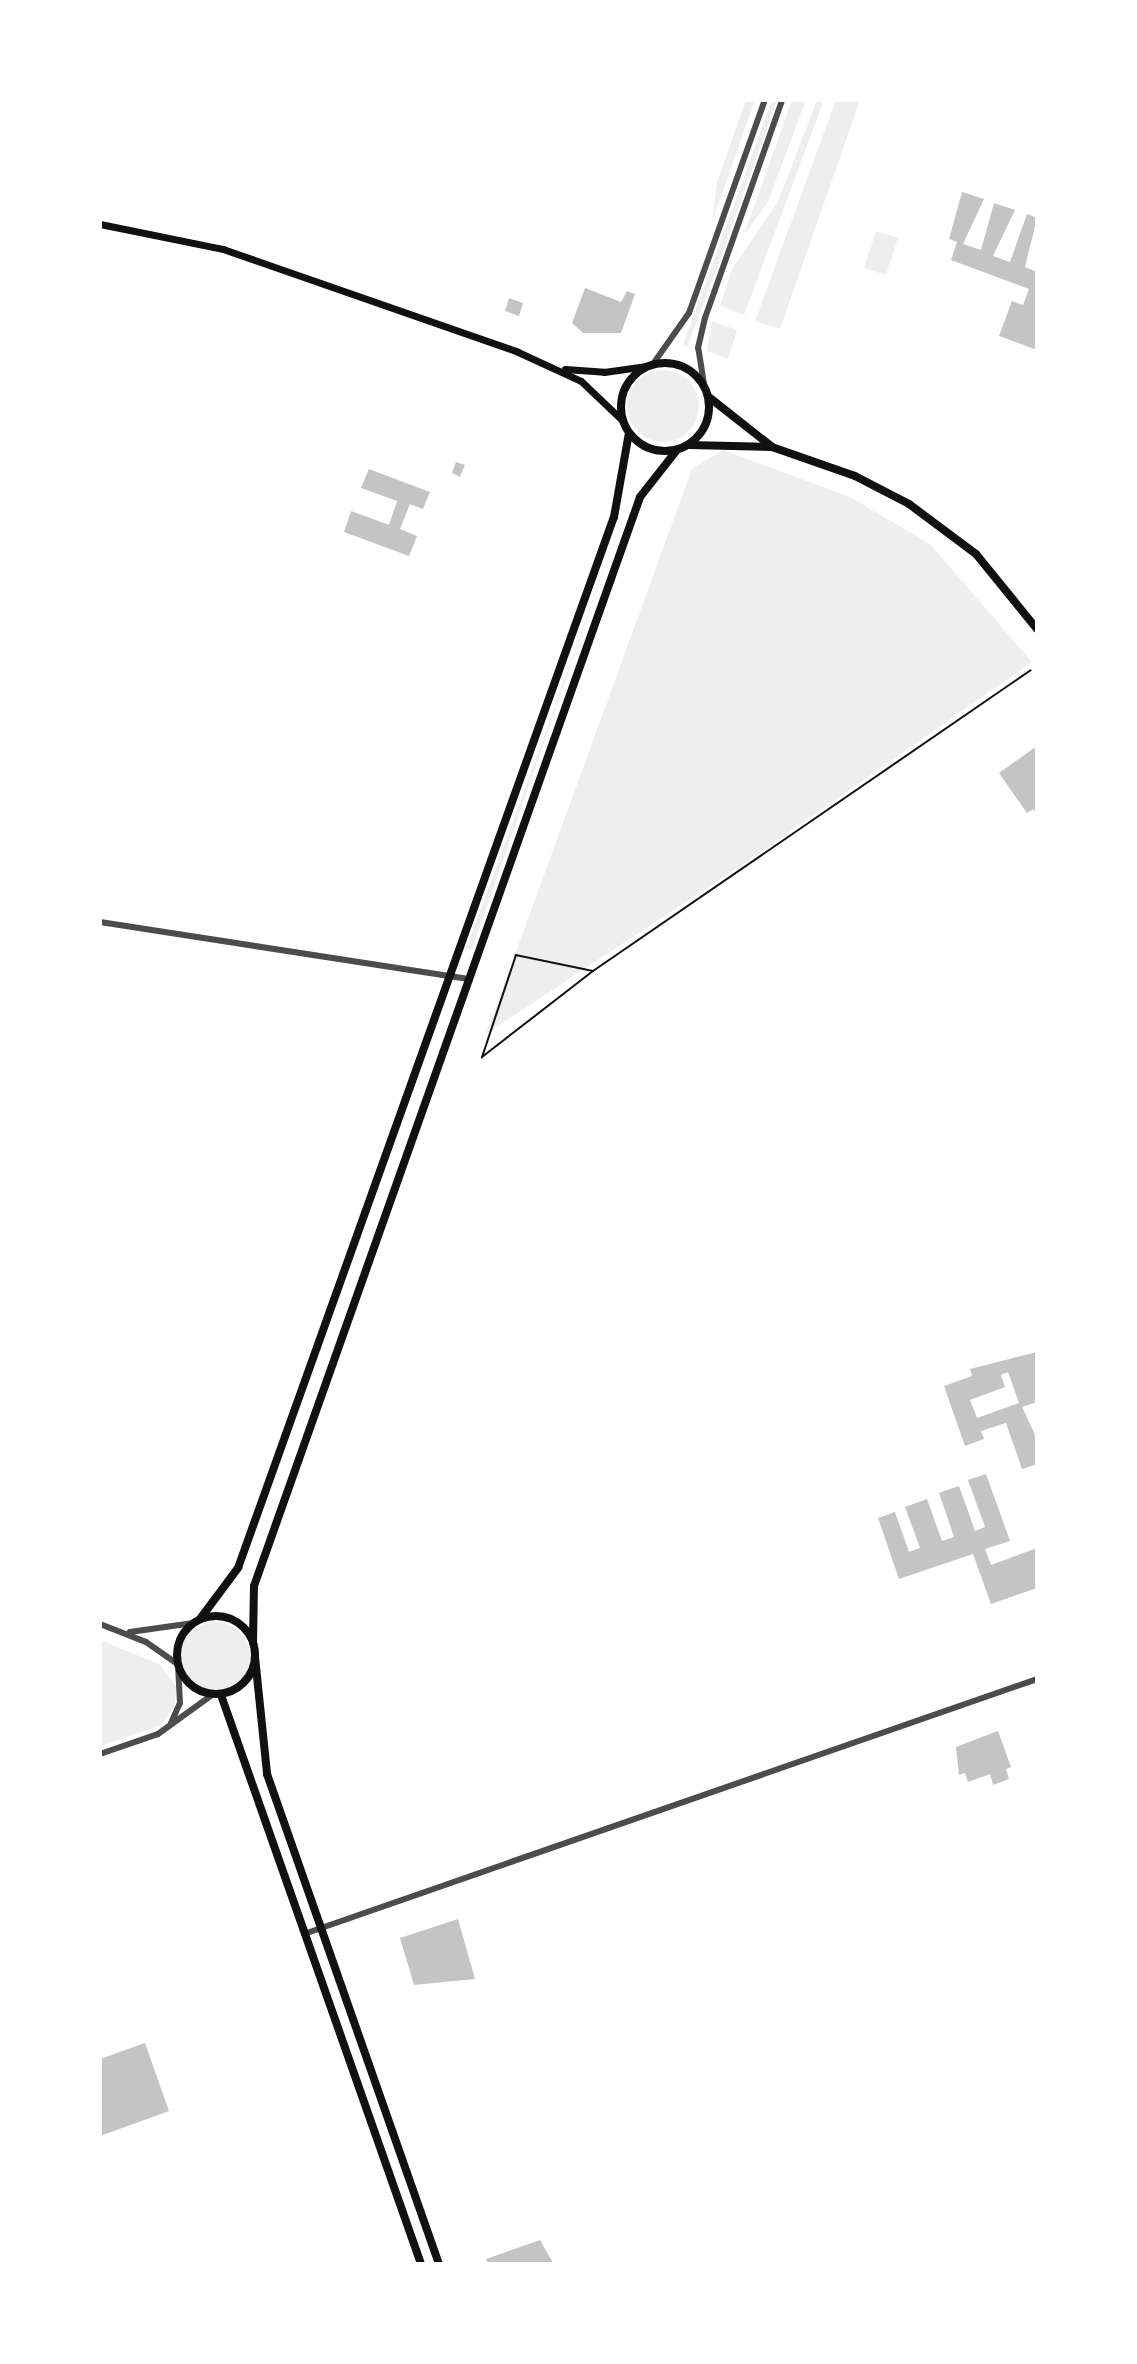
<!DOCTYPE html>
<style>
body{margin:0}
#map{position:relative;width:1137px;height:2364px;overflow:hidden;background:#fff;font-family:"Sofia Sans Condensed",sans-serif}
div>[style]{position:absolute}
.green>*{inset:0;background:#eee}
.round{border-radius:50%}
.building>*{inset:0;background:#c4c4c4}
.path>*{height:2px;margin:-1px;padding:0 1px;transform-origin:1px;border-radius:1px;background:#111}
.tertiary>*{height:6px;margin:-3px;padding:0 3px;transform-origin:3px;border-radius:3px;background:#4c4c4c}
.secondary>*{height:7px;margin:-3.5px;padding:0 3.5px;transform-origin:3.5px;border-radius:3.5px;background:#111}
.primary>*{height:8px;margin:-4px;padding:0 4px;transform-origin:4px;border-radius:4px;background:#111}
.primary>.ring{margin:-4px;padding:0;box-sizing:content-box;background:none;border:8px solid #111;border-radius:50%}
span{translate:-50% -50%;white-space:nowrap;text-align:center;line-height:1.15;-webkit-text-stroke:6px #fff;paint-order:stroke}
.frame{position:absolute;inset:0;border:102px solid #fff;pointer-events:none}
</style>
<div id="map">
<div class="green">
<div style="clip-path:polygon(746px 100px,755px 100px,712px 222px,717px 182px)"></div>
<div style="clip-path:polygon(772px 100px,777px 100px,714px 276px,687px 347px,683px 345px)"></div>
<div style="clip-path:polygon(792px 100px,806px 100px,768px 202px,744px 235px)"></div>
<div style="clip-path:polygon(817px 100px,824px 100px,744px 315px,720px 306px,732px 269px,778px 202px)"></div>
<div style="clip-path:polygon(836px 100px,860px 100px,780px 329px,755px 321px)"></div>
<div style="clip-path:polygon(876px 231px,898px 238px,886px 275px,864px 268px)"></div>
<div style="clip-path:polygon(712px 321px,737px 330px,728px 359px,707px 351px)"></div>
<div class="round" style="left:627px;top:370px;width:72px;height:72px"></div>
<div style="clip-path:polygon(723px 450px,850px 497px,930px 544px,1032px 662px,761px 852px,486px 1034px,692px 469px)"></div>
<div style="clip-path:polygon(630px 494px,472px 950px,466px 949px,548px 726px)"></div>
<div class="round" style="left:180px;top:1622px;width:70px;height:70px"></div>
<div style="clip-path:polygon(100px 1640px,159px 1664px,176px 1686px,175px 1705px,161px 1725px,100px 1746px)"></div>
</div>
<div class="building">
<div style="clip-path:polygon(962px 192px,984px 199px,963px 244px,981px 250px,994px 203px,1015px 210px,993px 256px,1010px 262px,1027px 214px,1037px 218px,1025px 267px,1037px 272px,1037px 350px,999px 336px,1012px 301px,1023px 305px,1029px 289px,951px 260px,957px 242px,949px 239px)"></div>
<div style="clip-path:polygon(585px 288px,621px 302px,627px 291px,635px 294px,621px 333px,583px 333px,572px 323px)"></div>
<div style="clip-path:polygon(509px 298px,523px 303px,519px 316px,505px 311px)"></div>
<div style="clip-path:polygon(456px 462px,465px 465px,460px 477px,452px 473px)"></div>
<div style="clip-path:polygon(369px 469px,430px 492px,423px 509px,410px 504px,400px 529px,417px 536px,409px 556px,344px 532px,351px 511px,389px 525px,397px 501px,361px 488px)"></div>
<div style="clip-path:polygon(1037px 746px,1037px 815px,1033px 809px,1027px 813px,999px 773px)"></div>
<div style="clip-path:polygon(evenodd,1037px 1352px,1037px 1402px,1022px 1407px,1037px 1439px,1037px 1464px,1022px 1469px,1006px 1423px,981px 1431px,984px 1439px,965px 1446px,944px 1386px,972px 1376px,970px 1369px,1037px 1352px,1008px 1372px,1019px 1403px,977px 1418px,970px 1400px,1005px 1387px,1001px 1375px,1008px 1372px)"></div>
<div style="clip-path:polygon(986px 1474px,1010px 1541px,985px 1549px,991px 1565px,1037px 1548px,1037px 1588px,991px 1604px,973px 1554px,899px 1579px,878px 1518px,895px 1512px,909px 1552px,920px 1548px,905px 1507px,927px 1499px,942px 1541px,954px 1537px,939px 1493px,959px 1486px,975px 1531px,985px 1527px,968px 1480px)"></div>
<div style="clip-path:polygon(998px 1731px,1011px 1767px,1006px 1769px,1009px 1779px,993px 1785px,990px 1774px,968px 1782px,965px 1773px,959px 1775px,956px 1747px)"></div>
<div style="clip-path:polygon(458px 1919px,475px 1979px,414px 1985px,400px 1938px)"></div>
<div style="clip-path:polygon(145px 2043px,169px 2111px,100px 2136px,100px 2059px)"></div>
<div style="clip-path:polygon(540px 2240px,553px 2263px,488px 2264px,486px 2259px)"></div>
</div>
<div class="path">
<div style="left:593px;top:971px;width:79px;rotate:-168.3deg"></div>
<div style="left:516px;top:955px;width:108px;rotate:108.4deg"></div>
<div style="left:482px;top:1057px;width:140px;rotate:-37.8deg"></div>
<div style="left:593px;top:971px;width:531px;rotate:-34.5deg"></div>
</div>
<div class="tertiary">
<div style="left:653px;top:364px;width:62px;rotate:-54.8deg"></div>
<div style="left:689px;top:313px;width:226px;rotate:-70.4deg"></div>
<div style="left:704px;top:384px;width:36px;rotate:-99deg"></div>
<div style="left:698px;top:348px;width:31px;rotate:-77deg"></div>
<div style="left:705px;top:318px;width:231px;rotate:-70.5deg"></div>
<div style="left:100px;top:922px;width:373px;rotate:8.8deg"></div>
<div style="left:100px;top:1624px;width:49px;rotate:21.4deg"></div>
<div style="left:146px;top:1642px;width:38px;rotate:35deg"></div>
<div style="left:130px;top:1632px;width:64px;rotate:-8.1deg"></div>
<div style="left:171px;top:1723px;width:22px;rotate:-66deg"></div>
<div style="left:180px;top:1703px;width:35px;rotate:-93deg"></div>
<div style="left:100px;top:1754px;width:61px;rotate:-19deg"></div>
<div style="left:158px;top:1734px;width:67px;rotate:-35.8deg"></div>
<div style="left:304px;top:1934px;width:776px;rotate:-19.18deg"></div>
</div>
<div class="secondary">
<div style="left:100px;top:224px;width:126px;rotate:11.5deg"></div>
<div style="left:223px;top:249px;width:312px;rotate:19.2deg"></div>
<div style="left:518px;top:352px;width:69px;rotate:24.7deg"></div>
<div style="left:581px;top:381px;width:58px;rotate:43.6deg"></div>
<div style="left:565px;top:369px;width:39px;rotate:4deg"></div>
<div style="left:604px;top:372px;width:43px;rotate:-7.9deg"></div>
</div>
<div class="primary">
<div class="ring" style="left:621px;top:363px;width:80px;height:80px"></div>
<div style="left:710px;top:398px;width:78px;rotate:38.2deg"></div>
<div style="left:689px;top:445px;width:83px;rotate:1.4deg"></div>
<div style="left:772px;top:447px;width:88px;rotate:19.3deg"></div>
<div style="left:855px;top:476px;width:61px;rotate:27.4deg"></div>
<div style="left:909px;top:504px;width:84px;rotate:36.7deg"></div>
<div style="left:976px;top:554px;width:97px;rotate:50.9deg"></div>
<div class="ring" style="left:177px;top:1616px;width:70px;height:70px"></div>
<div style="left:200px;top:1619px;width:64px;rotate:-53.3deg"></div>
<div style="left:238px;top:1568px;width:1116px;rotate:-70.32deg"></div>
<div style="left:614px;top:517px;width:85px;rotate:-79.9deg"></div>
<div style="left:253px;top:1642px;width:56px;rotate:-89deg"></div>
<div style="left:254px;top:1586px;width:1155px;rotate:-70.48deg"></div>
<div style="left:640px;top:497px;width:60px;rotate:-51.8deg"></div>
<div style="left:255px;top:1657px;width:118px;rotate:84.1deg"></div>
<div style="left:267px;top:1774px;width:519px;rotate:70.66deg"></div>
<div style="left:221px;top:1695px;width:603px;rotate:70.63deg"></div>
</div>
<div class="frame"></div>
</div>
